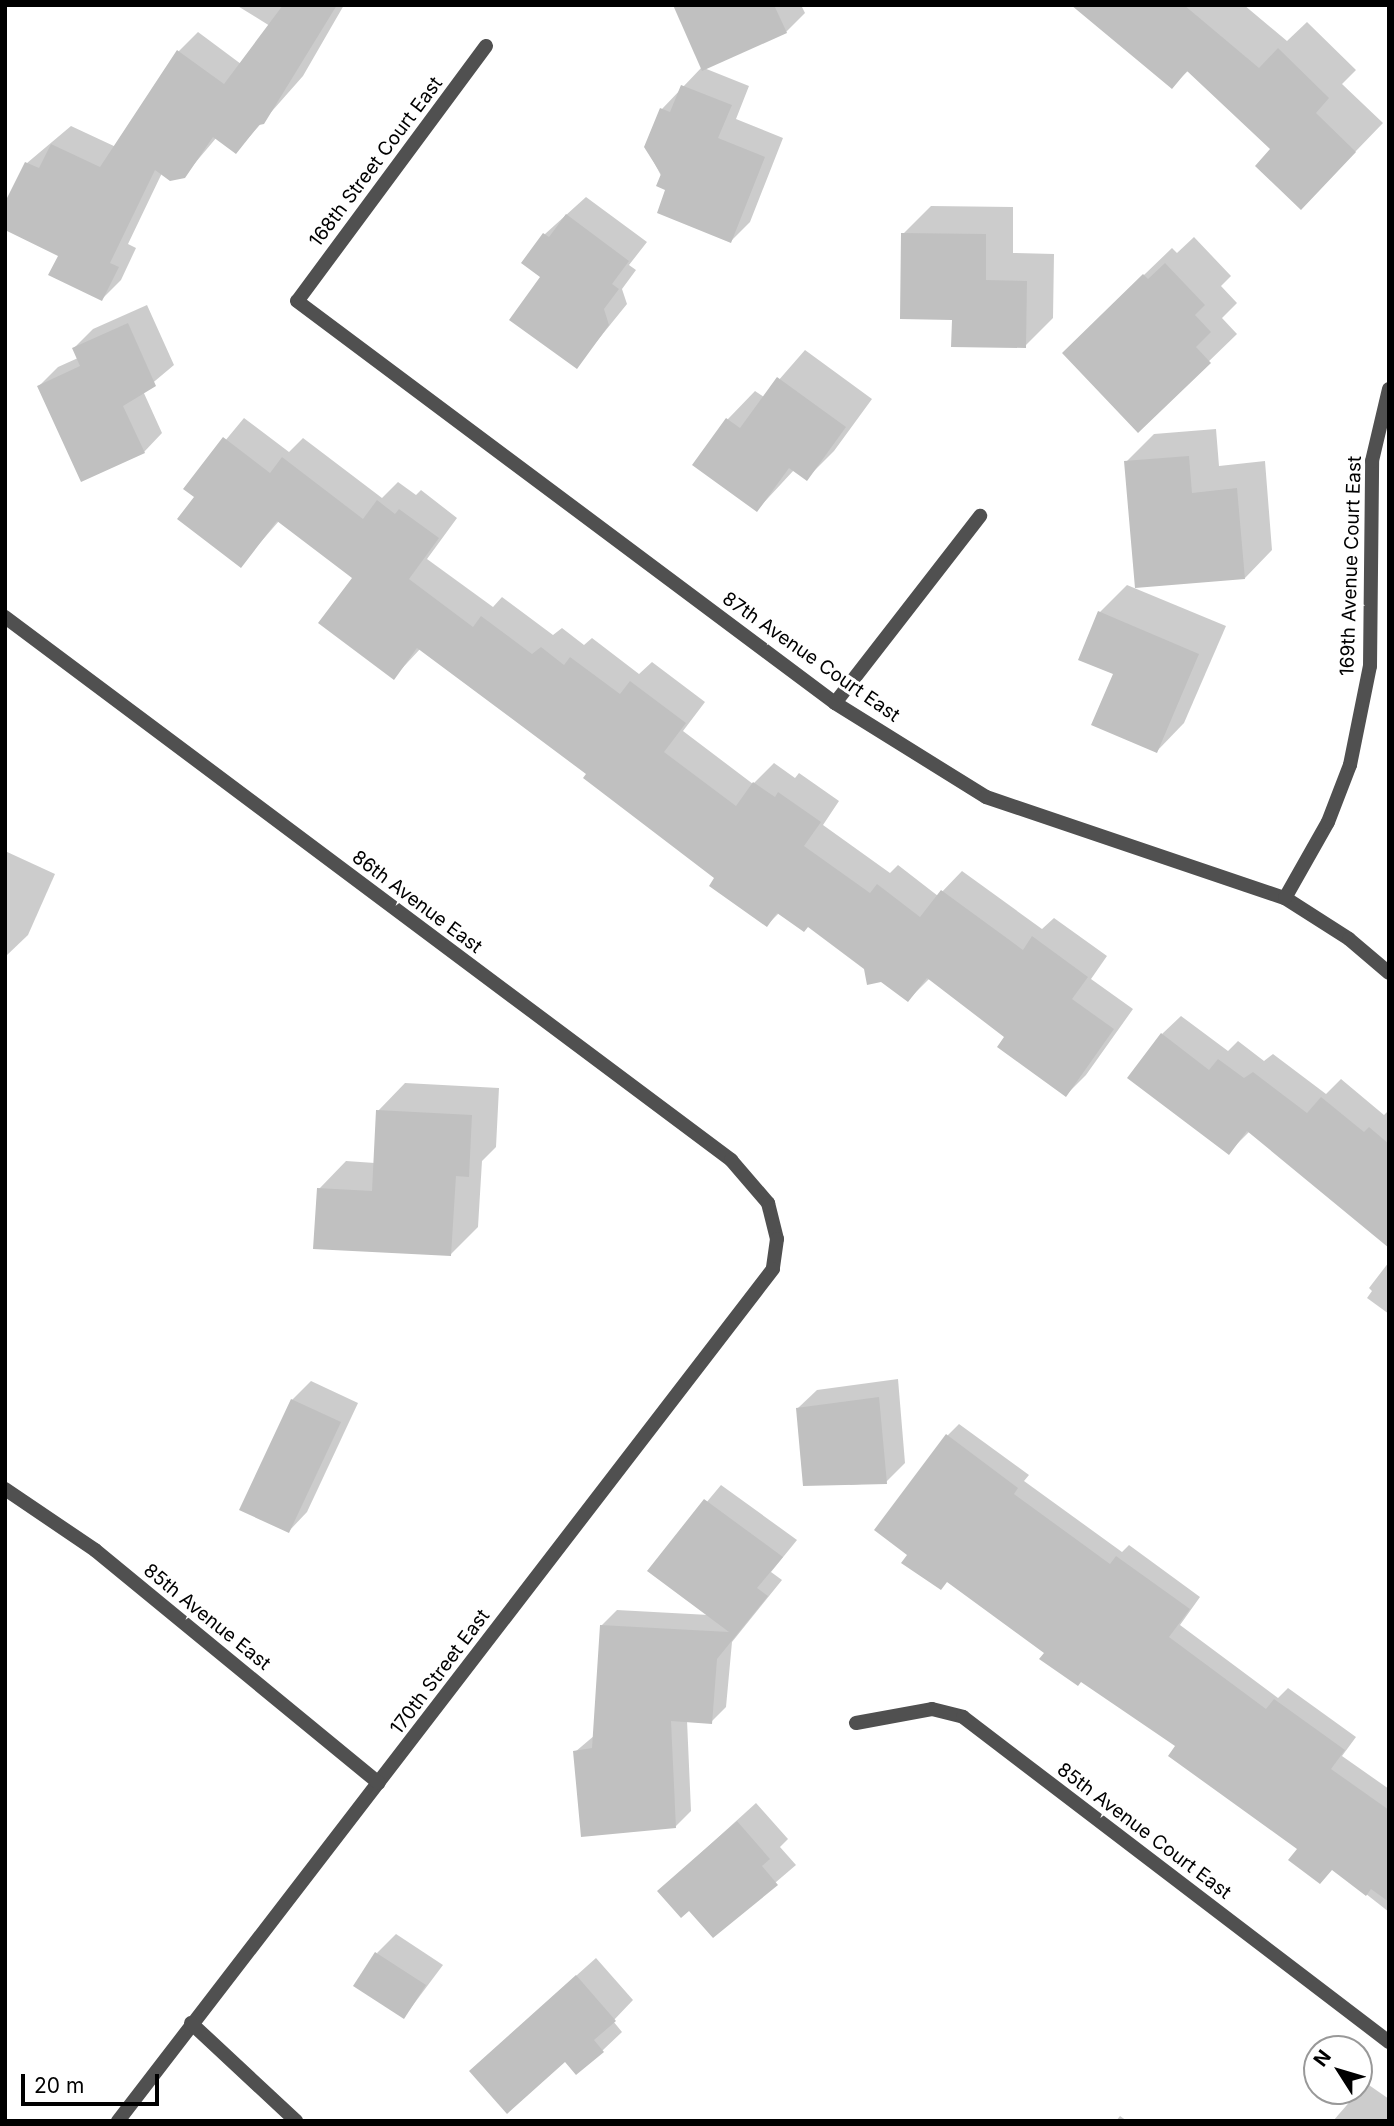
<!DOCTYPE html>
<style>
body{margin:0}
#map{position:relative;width:1394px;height:2126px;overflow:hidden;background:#fff;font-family:Inter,sans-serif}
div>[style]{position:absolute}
.shadow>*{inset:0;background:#0003}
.building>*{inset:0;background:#c0c0c0}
.minor>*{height:14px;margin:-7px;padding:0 7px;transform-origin:7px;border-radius:7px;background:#505050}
span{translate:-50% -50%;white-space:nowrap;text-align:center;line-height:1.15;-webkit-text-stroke:6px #fff;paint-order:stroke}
.street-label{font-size:19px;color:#000}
.frame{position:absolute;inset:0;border:7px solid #000;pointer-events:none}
.north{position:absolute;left:1303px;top:2035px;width:70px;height:70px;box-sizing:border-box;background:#fff;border:2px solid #999;border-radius:50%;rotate:307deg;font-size:19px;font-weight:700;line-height:28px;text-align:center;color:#000}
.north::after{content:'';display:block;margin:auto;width:24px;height:32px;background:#000;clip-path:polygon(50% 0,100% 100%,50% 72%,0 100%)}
.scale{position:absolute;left:21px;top:2074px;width:138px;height:32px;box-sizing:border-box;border:4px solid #000;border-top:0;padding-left:9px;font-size:21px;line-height:24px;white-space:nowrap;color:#000;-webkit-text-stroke:5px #fff;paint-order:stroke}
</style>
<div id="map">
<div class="shadow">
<div style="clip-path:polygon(236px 5px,344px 5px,303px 76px,236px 152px,217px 137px,184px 176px,162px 173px,128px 244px,136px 248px,121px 280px,102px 299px,60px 255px,27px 163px,71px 126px,116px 147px,179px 51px,198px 32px,241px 64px,270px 26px)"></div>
<div style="clip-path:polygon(675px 5px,801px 5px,805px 13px,786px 32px,704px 68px,749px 86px,736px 119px,783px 138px,750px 222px,731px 241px,668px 189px,646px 147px,662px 109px,702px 67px)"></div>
<div style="clip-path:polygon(1074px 5px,1244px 5px,1287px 41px,1307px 22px,1356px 70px,1342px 84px,1383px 123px,1328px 180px,1272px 149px,1189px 70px,1172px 86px)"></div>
<div style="clip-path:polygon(586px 197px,647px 242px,629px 265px,636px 270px,622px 289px,627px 304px,576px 367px,542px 276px,524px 262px,545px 234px)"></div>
<div style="clip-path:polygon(931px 206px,1013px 207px,1013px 253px,1054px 254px,1053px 318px,1025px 346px,954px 318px,903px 234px)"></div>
<div style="clip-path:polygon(1194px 237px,1231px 276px,1221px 286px,1237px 303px,1222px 318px,1237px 334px,1138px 430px,1092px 325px,1172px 248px,1177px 253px)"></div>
<div style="clip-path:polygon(147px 305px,174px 365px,143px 391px,162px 433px,144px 452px,39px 386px,58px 367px,78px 358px,74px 348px,93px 329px)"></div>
<div style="clip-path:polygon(805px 350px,872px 399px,834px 451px,806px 479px,794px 470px,757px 510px,694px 464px,728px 419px,755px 391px,764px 397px)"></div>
<div style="clip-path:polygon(244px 418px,289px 452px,303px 438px,382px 498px,398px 482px,416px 495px,421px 490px,457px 518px,427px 559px,493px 607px,502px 597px,553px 635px,562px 628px,584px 645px,592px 638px,639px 674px,652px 662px,705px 702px,683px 731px,753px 784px,774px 763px,795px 778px,799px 773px,839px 801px,823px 825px,890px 873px,898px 865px,938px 896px,962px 871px,1042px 929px,1054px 918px,1107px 956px,1091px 979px,1133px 1009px,1086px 1075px,1066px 1095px,1007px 1036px,930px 978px,908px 1000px,808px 925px,780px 912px,767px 925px,717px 878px,589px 773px,421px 648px,394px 677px,355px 578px,279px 521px,240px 566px,197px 497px,186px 488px)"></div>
<div style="clip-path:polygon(1216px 429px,1219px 466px,1265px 461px,1272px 550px,1245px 578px,1126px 462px,1154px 434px)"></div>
<div style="clip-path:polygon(1127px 585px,1226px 626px,1184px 723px,1157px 751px,1115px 673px,1100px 612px)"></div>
<div style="clip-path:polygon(5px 851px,55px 874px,28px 935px,5px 957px)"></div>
<div style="clip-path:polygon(1181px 1016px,1228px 1051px,1238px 1041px,1264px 1061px,1273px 1054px,1326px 1094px,1341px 1079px,1384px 1115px,1389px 1110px,1389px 1245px,1250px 1131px,1229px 1152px,1162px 1034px)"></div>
<div style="clip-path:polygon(405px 1083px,499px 1088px,496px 1147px,482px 1161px,478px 1227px,451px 1254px,319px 1189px,346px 1161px,375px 1163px,378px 1111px)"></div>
<div style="clip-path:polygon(1389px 1262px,1389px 1314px,1367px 1298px,1372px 1291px,1369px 1288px)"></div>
<div style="clip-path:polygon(898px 1379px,905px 1463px,886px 1482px,850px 1485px,798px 1408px,817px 1390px)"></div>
<div style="clip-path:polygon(311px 1381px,358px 1403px,307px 1512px,289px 1531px,292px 1400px)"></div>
<div style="clip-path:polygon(959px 1424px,1029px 1475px,1024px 1481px,1122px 1552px,1129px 1545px,1200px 1597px,1180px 1625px,1278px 1698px,1288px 1688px,1356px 1737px,1342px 1756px,1389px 1789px,1389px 1912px,1333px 1868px,1299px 1848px,1178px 1746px,910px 1554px,948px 1435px)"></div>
<div style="clip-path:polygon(721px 1485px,797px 1540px,771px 1572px,782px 1580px,732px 1642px,726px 1707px,711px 1722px,687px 1720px,691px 1811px,675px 1827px,575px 1752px,595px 1735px,601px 1626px,617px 1610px,709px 1615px,650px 1570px)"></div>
<div style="clip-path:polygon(756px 1803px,788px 1839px,780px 1847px,796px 1865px,713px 1936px,689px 1908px,659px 1891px)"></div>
<div style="clip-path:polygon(396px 1934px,443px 1965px,404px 2017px,377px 1953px)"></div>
<div style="clip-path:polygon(596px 1958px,633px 2000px,613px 2021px,622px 2032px,603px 2050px,577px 2073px,565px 2060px,491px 2052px)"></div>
<div style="clip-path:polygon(1366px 2083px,1389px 2099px,1389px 2121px,1333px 2121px)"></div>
<div style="clip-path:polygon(1120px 2116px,1127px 2121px,1116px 2121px)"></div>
</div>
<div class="building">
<div style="clip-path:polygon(283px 5px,337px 5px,264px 124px,259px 125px,236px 154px,213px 137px,185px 178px,170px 181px,155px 170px,110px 263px,119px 267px,102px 301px,48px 275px,58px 256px,5px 230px,5px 202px,25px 162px,39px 168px,51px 144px,100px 167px,177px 50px,224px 84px)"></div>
<div style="clip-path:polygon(673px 5px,774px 5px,787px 33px,702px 71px)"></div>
<div style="clip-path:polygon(1071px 5px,1184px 5px,1259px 68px,1278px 48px,1329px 98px,1316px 113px,1356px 152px,1301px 210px,1255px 166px,1270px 149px,1187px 71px,1172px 89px)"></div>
<div style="clip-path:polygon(681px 85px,732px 105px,718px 138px,765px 157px,731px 243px,657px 213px,665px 190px,656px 186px,661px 174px,644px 147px,660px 108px,670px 112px)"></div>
<div style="clip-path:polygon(566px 214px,629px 261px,612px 284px,619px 289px,604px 309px,609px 325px,577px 369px,509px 320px,540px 277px,521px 263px,543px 233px,549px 237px)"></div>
<div style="clip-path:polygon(901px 233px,986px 234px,986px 280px,1027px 281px,1026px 348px,951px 347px,952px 320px,900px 319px)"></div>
<div style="clip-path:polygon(1165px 263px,1205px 305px,1195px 315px,1211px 332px,1196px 347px,1211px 363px,1138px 433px,1062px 353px,1143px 274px,1148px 279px)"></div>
<div style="clip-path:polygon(128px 323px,156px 386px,123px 406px,145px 453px,81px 482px,37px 386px,80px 366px,72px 348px)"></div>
<div style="clip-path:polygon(777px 377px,846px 427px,807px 481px,789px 468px,757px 512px,692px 465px,726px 418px,740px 428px)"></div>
<div style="clip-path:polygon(223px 437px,270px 473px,282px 457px,363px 519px,377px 500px,395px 514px,399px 509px,439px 538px,409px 579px,473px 627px,481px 616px,532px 654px,541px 647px,564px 665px,570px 657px,620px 694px,630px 681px,686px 723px,664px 752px,736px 806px,753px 782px,775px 797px,778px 792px,821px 822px,804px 846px,870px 893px,877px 884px,920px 917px,941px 890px,1023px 950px,1032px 936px,1088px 977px,1072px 999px,1114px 1029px,1066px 1097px,997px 1047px,1004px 1037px,927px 978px,908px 1002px,881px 982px,867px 985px,864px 969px,808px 927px,804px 932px,777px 913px,767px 927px,709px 886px,714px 878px,583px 778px,586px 774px,417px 648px,394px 680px,318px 623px,352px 578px,277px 521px,241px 568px,177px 519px,194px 497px,183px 489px)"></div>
<div style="clip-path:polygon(1189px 456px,1192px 493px,1237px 488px,1245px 579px,1135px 588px,1124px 461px)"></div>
<div style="clip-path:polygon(1098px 611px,1199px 654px,1157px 753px,1091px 725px,1113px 674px,1078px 660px)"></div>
<div style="clip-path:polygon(1161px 1033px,1209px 1070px,1218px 1059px,1244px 1078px,1253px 1072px,1307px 1113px,1321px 1097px,1364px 1132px,1369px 1127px,1389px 1144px,1389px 1248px,1247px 1131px,1229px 1155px,1127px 1078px)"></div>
<div style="clip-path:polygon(376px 1110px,472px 1115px,469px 1177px,456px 1176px,451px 1256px,313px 1249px,317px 1188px,372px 1191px)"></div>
<div style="clip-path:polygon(879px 1397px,887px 1484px,803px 1486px,796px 1408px)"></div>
<div style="clip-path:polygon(291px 1399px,341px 1422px,289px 1533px,239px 1510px)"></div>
<div style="clip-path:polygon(946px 1434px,1018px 1488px,1014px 1494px,1110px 1564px,1116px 1556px,1190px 1609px,1169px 1637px,1266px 1709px,1274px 1699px,1345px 1750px,1331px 1769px,1389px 1810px,1389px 1902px,1371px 1889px,1366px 1896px,1332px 1870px,1320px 1884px,1288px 1860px,1297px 1849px,1168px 1756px,1175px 1746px,1081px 1682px,1078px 1686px,1039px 1659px,1044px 1653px,947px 1582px,941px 1590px,901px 1563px,907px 1555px,874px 1530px)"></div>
<div style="clip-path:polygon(704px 1499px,783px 1557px,757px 1588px,768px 1596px,717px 1659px,712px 1724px,671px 1721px,676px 1828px,581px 1837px,573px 1751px,592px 1748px,600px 1625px,729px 1632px,647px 1571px)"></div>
<div style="clip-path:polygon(737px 1821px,770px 1859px,762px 1866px,778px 1885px,713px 1938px,689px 1911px,681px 1918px,657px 1891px)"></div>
<div style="clip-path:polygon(375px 1952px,426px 1985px,404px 2019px,353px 1986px)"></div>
<div style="clip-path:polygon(576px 1975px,616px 2021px,594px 2040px,604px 2052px,576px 2075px,565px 2062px,507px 2114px,469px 2071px)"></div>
</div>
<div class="minor">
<div style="left:486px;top:46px;width:317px;rotate:126.5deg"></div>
<div style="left:297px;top:301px;width:672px;rotate:36.77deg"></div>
<div style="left:835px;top:703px;width:178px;rotate:31.9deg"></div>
<div style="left:986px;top:797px;width:316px;rotate:18.7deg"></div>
<div style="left:1285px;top:898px;width:76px;rotate:32.6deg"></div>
<div style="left:1349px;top:939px;width:52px;rotate:40.4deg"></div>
<div style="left:5px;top:617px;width:907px;rotate:36.79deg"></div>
<div style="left:731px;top:1160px;width:57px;rotate:49.3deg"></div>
<div style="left:768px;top:1203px;width:37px;rotate:76deg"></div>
<div style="left:777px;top:1239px;width:30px;rotate:98deg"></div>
<div style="left:773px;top:1269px;width:1075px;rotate:127.55deg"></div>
<div style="left:835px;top:703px;width:237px;rotate:-52.2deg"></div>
<div style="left:1285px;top:898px;width:87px;rotate:-60.5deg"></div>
<div style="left:1328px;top:822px;width:61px;rotate:-68.9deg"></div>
<div style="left:1350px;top:765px;width:101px;rotate:-78.6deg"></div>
<div style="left:1370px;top:666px;width:205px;rotate:-89.4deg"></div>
<div style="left:1372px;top:461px;width:74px;rotate:-76.7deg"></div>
<div style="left:5px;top:1489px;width:109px;rotate:34.1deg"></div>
<div style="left:95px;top:1550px;width:367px;rotate:39.4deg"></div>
<div style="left:856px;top:1723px;width:77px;rotate:-10.4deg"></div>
<div style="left:932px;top:1709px;width:32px;rotate:14deg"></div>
<div style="left:963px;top:1717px;width:536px;rotate:37.34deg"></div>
<div style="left:191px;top:2023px;width:144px;rotate:43deg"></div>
</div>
<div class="street-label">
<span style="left:376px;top:162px;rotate:-53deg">168th Street Court East</span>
<span style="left:1351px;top:566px;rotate:-88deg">169th Avenue Court East</span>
<span style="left:811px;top:657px;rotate:35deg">87th Avenue Court East</span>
<span style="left:417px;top:902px;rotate:37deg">86th Avenue East</span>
<span style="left:207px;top:1617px;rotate:39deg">85th Avenue East</span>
<span style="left:440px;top:1672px;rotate:-53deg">170th Street East</span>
<span style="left:1144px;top:1831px;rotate:37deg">85th Avenue Court East</span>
</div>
<div class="frame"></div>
<div class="north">N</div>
<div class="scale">20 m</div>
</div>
